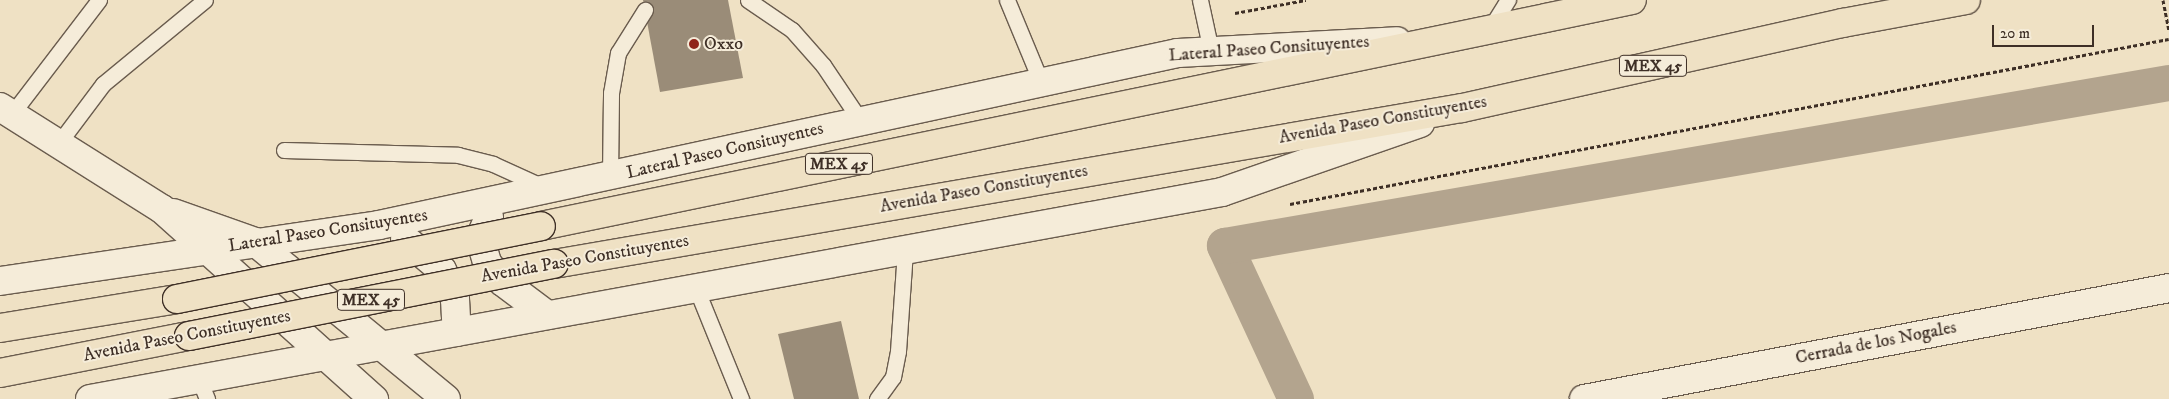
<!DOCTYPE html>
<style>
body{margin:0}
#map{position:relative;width:2169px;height:399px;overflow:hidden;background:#efe1c4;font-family:"IM FELL DW Pica",serif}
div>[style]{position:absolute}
.canal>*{height:36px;margin:-18px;padding:0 18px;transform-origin:18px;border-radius:18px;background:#b3a48e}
.building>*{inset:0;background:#9a8c78}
.path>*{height:3px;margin-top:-1.5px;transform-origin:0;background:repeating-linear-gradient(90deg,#3e2f26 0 4px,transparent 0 6.5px)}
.roads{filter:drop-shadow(1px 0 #6a5c4e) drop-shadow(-1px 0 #6a5c4e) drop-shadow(0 1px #6a5c4e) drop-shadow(0 -1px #6a5c4e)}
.service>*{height:15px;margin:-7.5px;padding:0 7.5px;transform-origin:7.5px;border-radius:7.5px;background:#f5ecd9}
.minor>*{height:28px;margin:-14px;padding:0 14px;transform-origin:14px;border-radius:14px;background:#f5ecd9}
.tertiary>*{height:28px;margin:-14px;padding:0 14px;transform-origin:14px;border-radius:14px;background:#f5ecd9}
.trunk>*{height:28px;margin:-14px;padding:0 14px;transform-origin:14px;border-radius:14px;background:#efe1c4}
.bridges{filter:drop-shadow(1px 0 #3e2f26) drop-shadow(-1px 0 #3e2f26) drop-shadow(0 1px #3e2f26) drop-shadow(0 -1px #3e2f26)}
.trunk-bridge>*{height:28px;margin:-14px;padding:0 14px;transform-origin:14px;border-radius:14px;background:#efe1c4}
.dots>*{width:14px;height:14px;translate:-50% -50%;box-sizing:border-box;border:2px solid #f5ecd9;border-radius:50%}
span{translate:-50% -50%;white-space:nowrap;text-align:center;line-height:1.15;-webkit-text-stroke:4px #f5ecd9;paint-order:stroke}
.shield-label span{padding:1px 4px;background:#f5ecd9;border:1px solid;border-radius:4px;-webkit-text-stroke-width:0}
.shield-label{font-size:16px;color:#3e2f26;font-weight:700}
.poi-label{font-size:18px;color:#3e2f26}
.left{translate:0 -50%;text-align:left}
.street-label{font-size:18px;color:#3e2f26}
.scale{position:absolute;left:1992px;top:25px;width:102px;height:22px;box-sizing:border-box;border:2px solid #3e2f26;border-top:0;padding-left:6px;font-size:15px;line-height:18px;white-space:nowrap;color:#3e2f26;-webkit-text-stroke:4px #f5ecd9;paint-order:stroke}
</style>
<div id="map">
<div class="canal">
<div style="left:1296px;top:399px;width:169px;rotate:-114.9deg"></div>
<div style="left:1225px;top:246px;width:958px;rotate:-9.8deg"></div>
</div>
<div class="building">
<div style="clip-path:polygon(643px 0,728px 0,743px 78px,660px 92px)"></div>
<div style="clip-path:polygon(841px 321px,859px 399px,794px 399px,778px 334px)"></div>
</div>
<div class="path">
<div style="left:2163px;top:0;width:32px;rotate:79deg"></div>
<div style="left:1235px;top:13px;width:72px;rotate:-10.4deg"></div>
<div style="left:1290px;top:204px;width:894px;rotate:-10.63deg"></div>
</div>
<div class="roads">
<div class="service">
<div style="left:748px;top:0;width:53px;rotate:34.3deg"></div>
<div style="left:792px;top:30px;width:47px;rotate:48.5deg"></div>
<div style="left:823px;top:65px;width:66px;rotate:56.1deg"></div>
<div style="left:1007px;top:0;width:89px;rotate:67.5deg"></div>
<div style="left:1200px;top:0;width:52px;rotate:77.8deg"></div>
<div style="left:1489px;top:30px;width:36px;rotate:-58deg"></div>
<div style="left:11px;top:115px;width:145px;rotate:-52.6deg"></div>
<div style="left:58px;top:144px;width:75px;rotate:-53.1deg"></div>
<div style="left:103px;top:84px;width:132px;rotate:-39.5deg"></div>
<div style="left:284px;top:150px;width:174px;rotate:1.6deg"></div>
<div style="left:458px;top:155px;width:36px;rotate:14deg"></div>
<div style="left:493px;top:164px;width:58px;rotate:24.4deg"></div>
<div style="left:610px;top:177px;width:84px;rotate:-89.3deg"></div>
<div style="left:611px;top:93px;width:41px;rotate:-80.1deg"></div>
<div style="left:618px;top:53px;width:51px;rotate:-57.9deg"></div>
<div style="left:696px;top:288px;width:120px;rotate:67.9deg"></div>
<div style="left:199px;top:379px;width:22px;rotate:68deg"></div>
<div style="left:877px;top:399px;width:27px;rotate:-54deg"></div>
<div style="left:893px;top:377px;width:26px;rotate:-79deg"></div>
<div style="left:898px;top:351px;width:101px;rotate:-86deg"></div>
</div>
<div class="minor">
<div style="left:1584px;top:399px;width:595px;rotate:-10.74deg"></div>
</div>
<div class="tertiary">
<div style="left:0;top:107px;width:191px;rotate:32.2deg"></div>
<div style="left:162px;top:209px;width:285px;rotate:41.9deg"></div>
<div style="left:173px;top:213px;width:87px;rotate:19.5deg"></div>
<div style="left:255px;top:242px;width:247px;rotate:39.4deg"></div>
<div style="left:489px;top:217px;width:23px;rotate:113deg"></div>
<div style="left:480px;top:238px;width:26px;rotate:74deg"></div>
<div style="left:487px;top:263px;width:25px;rotate:50deg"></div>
<div style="left:503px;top:282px;width:55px;rotate:36.9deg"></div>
<div style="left:405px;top:239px;width:48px;rotate:40deg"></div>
<div style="left:442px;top:270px;width:32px;rotate:66deg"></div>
<div style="left:455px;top:299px;width:33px;rotate:87deg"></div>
<div style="left:0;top:281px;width:383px;rotate:-8.4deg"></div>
<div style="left:379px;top:225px;width:817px;rotate:-12.15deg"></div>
<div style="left:1178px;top:53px;width:219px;rotate:-3.1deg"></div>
<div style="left:90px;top:399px;width:1151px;rotate:-10.36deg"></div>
<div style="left:1222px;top:192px;width:210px;rotate:-19.2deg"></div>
</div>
<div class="trunk">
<div style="left:541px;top:226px;width:1114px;rotate:-11.7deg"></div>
<div style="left:554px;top:264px;width:921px;rotate:-9.75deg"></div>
<div style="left:1462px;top:108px;width:390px;rotate:-12.6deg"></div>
<div style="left:1843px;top:23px;width:125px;rotate:-10.6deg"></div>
<div style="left:0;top:328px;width:179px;rotate:-9.3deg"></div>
<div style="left:0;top:373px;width:193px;rotate:-11.1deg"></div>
</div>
</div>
<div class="bridges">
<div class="trunk-bridge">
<div style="left:177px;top:299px;width:371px;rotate:-11.3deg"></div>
<div style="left:189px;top:336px;width:372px;rotate:-11.2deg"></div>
</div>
</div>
<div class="dots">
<div style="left:694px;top:44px;background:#8f2418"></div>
</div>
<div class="shield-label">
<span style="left:1653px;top:66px">MEX 45</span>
<span style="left:839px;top:164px">MEX 45</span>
<span style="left:371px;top:300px">MEX 45</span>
</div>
<div class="poi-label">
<span class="left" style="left:704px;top:44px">Oxxo</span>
</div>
<div class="street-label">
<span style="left:1269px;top:49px;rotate:-4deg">Lateral Paseo Consituyentes</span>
<span style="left:1383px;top:120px;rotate:-10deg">Avenida Paseo Constituyentes</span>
<span style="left:725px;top:151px;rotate:-13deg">Lateral Paseo Consituyentes</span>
<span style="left:984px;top:189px;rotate:-10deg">Avenida Paseo Constituyentes</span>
<span style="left:328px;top:231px;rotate:-9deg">Lateral Paseo Consituyentes</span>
<span style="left:585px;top:259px;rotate:-10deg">Avenida Paseo Constituyentes</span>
<span style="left:187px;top:336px;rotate:-11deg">Avenida Paseo Constituyentes</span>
<span style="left:1876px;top:343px;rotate:-11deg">Cerrada de los Nogales</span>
</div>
<div class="scale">20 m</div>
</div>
